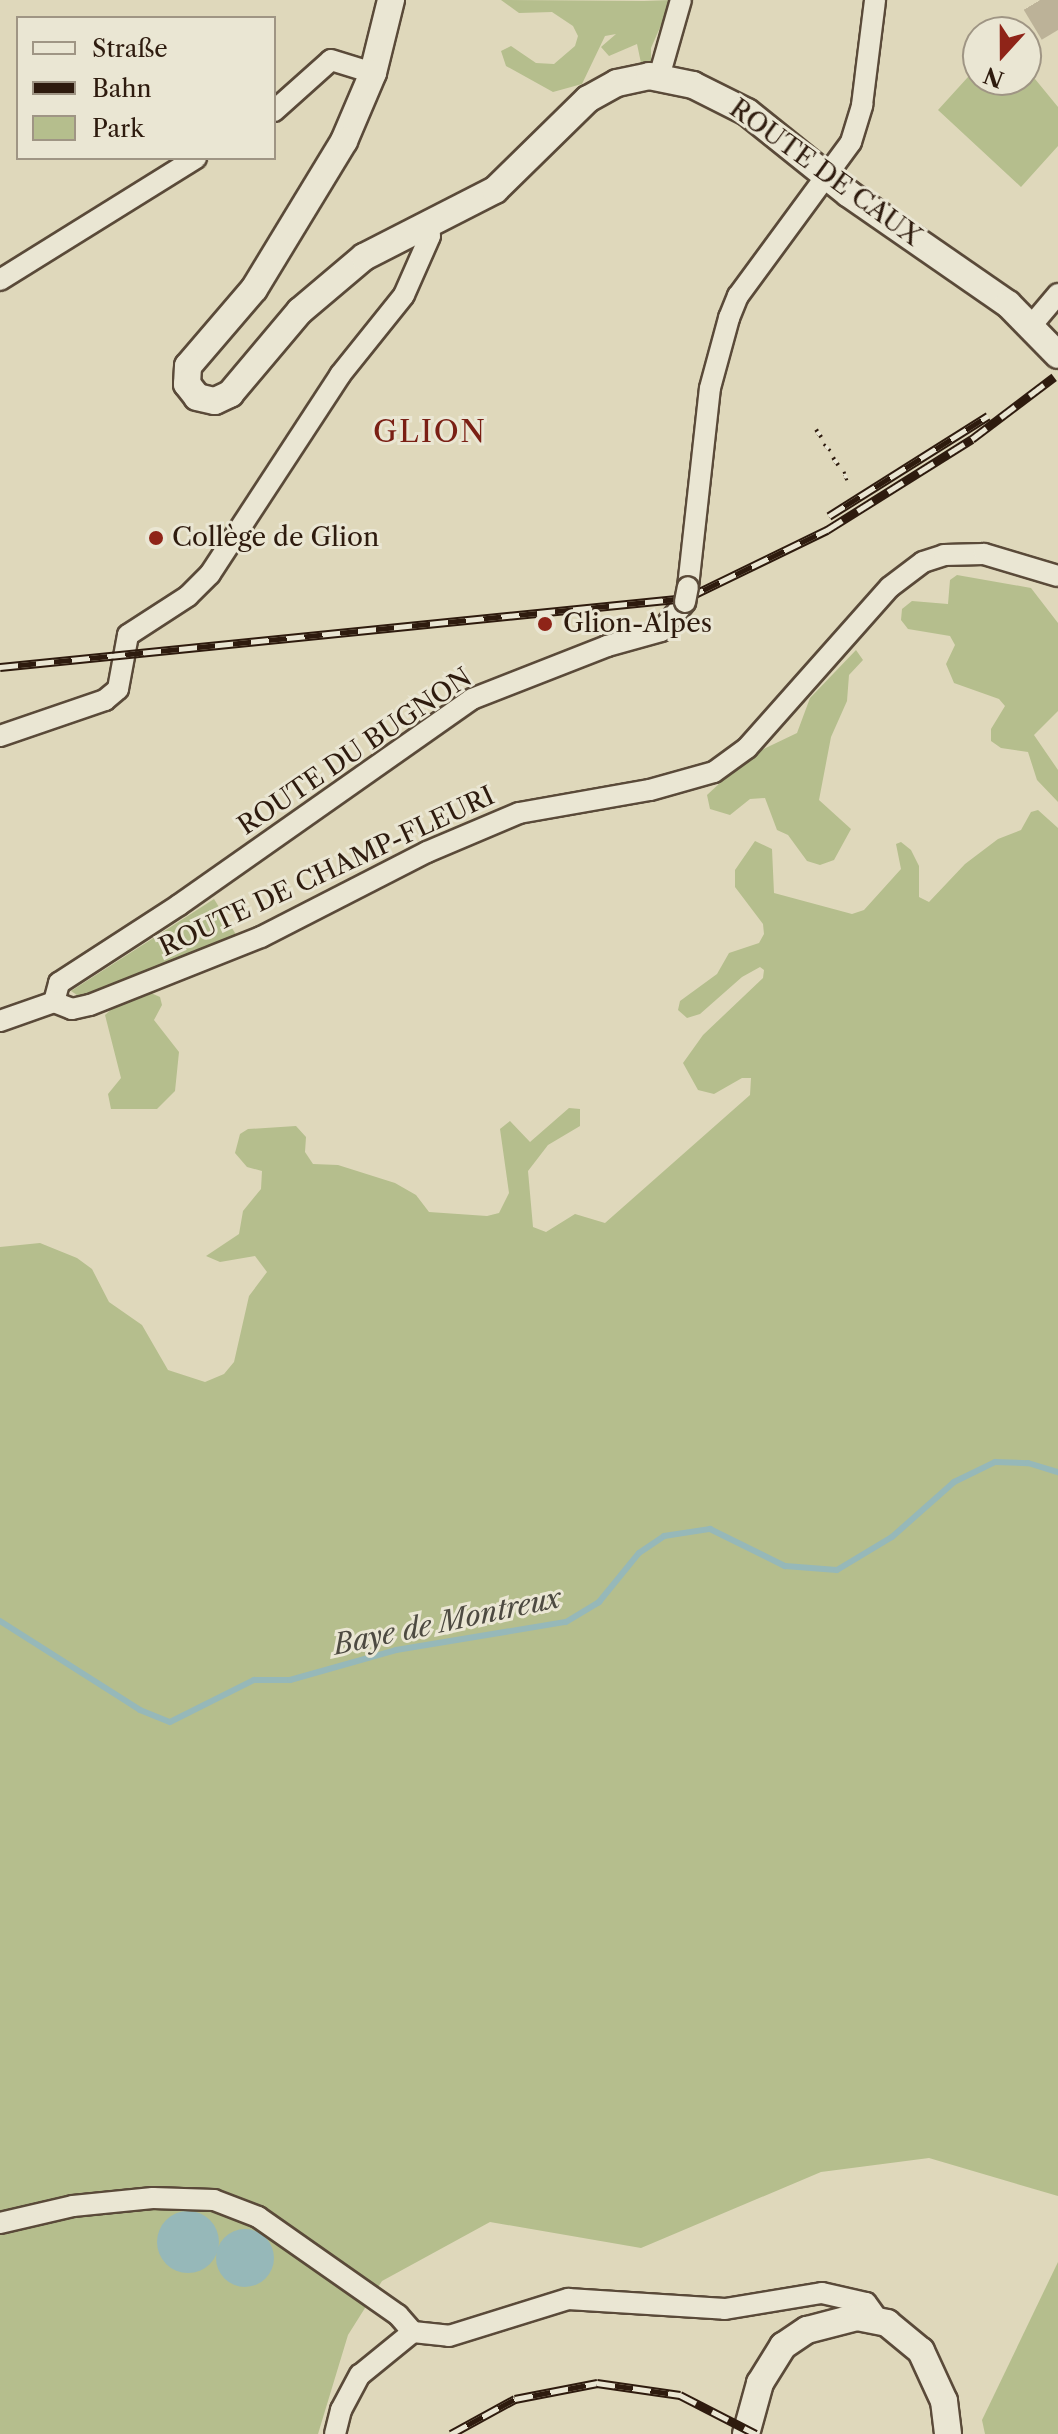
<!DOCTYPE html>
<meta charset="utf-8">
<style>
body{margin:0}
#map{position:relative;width:1058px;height:2434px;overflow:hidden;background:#dfd8bb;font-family:"Libre Caslon Text",serif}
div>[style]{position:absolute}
.green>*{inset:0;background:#b5be8d}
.water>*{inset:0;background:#96b8b9}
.round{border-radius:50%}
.stream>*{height:6px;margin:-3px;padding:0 3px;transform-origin:3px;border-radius:3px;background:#96b8b9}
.motorway-tunnel>*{height:38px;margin-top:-19px;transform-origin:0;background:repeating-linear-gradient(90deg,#bcb298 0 38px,transparent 0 57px)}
.roads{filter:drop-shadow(2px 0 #5a4a39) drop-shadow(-2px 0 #5a4a39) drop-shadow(0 2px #5a4a39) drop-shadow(0 -2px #5a4a39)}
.minor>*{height:20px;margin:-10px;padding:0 10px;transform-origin:10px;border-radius:10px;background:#eae6d3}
.tertiary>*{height:26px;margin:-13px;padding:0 13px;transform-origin:13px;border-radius:13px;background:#eae6d3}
.rail>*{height:9px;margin-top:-4.5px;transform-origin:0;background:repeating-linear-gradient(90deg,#eae6d3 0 18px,#2e1b0e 0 36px);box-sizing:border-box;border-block:2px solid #2e1b0e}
.bridges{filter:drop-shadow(2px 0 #5a4a39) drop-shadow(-2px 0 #5a4a39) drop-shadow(0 2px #5a4a39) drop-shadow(0 -2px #5a4a39)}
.minor-bridge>*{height:20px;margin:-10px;padding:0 10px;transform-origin:10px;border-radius:10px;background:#eae6d3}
.dots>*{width:22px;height:22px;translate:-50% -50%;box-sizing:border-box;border:4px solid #eae6d3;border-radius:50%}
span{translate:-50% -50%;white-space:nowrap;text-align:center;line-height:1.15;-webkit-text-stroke:6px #eae6d3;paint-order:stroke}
.street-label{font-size:26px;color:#2e1b0e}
.poi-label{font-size:26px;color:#2e1b0e}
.left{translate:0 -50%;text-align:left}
.water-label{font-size:28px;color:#4d4a41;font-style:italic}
.quarter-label{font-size:30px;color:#7a1f14;letter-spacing:2px}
.legend{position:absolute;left:16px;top:16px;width:260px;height:144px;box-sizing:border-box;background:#eae6d3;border:2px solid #9f9584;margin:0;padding:10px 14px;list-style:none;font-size:24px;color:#2e1b0e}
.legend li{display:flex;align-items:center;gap:16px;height:40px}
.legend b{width:40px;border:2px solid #9f9584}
.north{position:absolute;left:962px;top:16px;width:80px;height:80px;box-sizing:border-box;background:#eae6d3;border:2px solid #9f9584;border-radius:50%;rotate:201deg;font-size:22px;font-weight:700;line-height:32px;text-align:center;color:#2e1b0e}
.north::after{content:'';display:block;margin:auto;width:28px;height:36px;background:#8f2418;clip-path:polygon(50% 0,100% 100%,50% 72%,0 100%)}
</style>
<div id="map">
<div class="green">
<div style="clip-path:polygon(501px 0,644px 1px,672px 0,651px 48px,651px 64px,641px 63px,637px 44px,609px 56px,601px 47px,616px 34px,605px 36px,582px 84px,553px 92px,506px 66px,501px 51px,511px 46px,536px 63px,554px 64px,575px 46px,578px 36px,573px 26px,552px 12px,519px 13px)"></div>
<div style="clip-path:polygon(978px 66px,978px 80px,1026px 80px,1026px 68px,1058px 107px,1058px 146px,1021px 187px,938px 110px)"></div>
<div style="clip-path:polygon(957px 575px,1031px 588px,1058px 623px,1058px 711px,1034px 735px,1058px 770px,1058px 802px,1037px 780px,1028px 752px,1001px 748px,991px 741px,991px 729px,1005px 706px,999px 699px,954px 683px,946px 664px,955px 645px,950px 636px,908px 629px,901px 620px,902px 609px,912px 601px,948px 604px,950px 580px)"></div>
<div style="clip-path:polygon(856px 650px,863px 660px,849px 675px,847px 701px,831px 737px,819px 800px,851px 829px,834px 860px,820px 865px,807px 861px,788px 835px,777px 830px,765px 798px,750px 799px,730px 815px,710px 809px,707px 795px,749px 756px,797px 733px,810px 698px)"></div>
<div style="clip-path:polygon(1038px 810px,1058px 828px,1058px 2196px,929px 2158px,821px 2172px,641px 2248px,490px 2222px,382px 2281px,348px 2335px,318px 2434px,0 2434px,0 1247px,40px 1243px,77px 1258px,92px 1269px,109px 1302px,142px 1325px,168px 1370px,205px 1382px,224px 1374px,234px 1362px,249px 1296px,267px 1272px,255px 1256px,220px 1262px,206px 1256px,239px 1234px,243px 1211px,261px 1189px,262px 1171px,247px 1167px,235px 1153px,240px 1134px,248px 1129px,296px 1126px,306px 1137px,305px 1152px,313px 1164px,338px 1165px,395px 1183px,416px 1195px,429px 1212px,487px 1216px,499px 1213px,509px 1193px,500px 1129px,510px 1121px,530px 1142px,569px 1108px,580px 1109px,580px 1126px,548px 1145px,528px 1171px,533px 1227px,546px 1232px,575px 1214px,605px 1223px,750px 1095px,751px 1078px,742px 1078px,714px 1094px,698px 1090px,683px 1063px,703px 1035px,763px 978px,764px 970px,760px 967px,742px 977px,700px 1014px,687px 1018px,678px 1010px,680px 1001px,717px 974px,729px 953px,759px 943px,764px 934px,763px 924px,735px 887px,735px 870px,755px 841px,772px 849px,774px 893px,852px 914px,864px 910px,901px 869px,896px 844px,901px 842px,911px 850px,919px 866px,919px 897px,929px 902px,965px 864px,998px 839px,1021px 830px,1031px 812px)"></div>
<div style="clip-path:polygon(214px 899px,240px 941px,83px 999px,71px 991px)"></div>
<div style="clip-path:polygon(151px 993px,160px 997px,162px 1005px,154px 1020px,179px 1052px,175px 1091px,157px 1109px,111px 1109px,108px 1094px,121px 1078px,105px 1015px,123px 999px)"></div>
<div style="clip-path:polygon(1058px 2262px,1058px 2434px,985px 2434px,982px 2420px)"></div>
</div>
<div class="water">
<div class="round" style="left:157px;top:2211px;width:62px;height:62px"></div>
<div class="round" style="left:216px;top:2229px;width:58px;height:58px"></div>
</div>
<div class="stream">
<div style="left:0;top:1621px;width:166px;rotate:32.4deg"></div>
<div style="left:140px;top:1710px;width:32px;rotate:22deg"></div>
<div style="left:170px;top:1722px;width:94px;rotate:-26.6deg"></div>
<div style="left:254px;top:1680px;width:36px"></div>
<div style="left:290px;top:1680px;width:110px;rotate:-15.8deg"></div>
<div style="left:396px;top:1650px;width:172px;rotate:-9.4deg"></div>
<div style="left:566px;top:1622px;width:39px;rotate:-31deg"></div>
<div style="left:599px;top:1602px;width:63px;rotate:-50.8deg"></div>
<div style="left:639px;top:1553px;width:30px;rotate:-34deg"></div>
<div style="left:664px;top:1536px;width:47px;rotate:-8.7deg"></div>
<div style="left:710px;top:1529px;width:84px;rotate:26.3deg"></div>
<div style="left:785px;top:1566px;width:52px;rotate:4.4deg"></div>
<div style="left:837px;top:1570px;width:64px;rotate:-31deg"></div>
<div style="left:892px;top:1537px;width:83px;rotate:-41.6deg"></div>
<div style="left:954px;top:1482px;width:46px;rotate:-26deg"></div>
<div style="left:995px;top:1462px;width:33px;rotate:2deg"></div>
<div style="left:1028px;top:1463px;width:31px;rotate:17deg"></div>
</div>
<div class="motorway-tunnel">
<div style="left:1040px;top:0;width:35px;rotate:59deg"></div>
</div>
<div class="roads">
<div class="minor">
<div style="left:659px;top:77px;width:80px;rotate:-74.1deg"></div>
<div style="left:274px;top:111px;width:76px;rotate:-41.8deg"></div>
<div style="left:331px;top:60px;width:44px;rotate:17.2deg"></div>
<div style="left:0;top:280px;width:231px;rotate:-31.9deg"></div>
<div style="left:1031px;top:326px;width:42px;rotate:-49.8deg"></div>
<div style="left:688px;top:587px;width:200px;rotate:-83.7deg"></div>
<div style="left:710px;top:388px;width:73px;rotate:-74.8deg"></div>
<div style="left:729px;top:318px;width:24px;rotate:-68deg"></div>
<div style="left:738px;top:296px;width:191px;rotate:-53.7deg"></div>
<div style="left:851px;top:142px;width:39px;rotate:-73deg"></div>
<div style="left:862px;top:105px;width:106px;rotate:-82.9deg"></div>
<div style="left:0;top:736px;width:111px;rotate:-18.9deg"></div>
<div style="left:105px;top:700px;width:17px;rotate:-40deg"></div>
<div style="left:118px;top:689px;width:55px;rotate:-79.5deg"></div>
<div style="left:128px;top:635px;width:72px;rotate:-33deg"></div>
<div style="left:188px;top:596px;width:31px;rotate:-45deg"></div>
<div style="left:210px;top:574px;width:238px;rotate:-56.8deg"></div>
<div style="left:340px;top:375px;width:102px;rotate:-51.3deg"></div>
<div style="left:404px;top:295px;width:64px;rotate:-66.2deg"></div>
<div style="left:430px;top:236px;width:14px;rotate:-98deg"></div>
<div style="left:54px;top:1002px;width:19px;rotate:21deg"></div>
<div style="left:72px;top:1009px;width:18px;rotate:-13deg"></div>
<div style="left:90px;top:1005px;width:184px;rotate:-21.7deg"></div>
<div style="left:261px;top:937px;width:186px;rotate:-27.1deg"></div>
<div style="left:427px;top:852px;width:100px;rotate:-23deg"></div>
<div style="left:519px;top:813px;width:133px;rotate:-10deg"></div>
<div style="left:650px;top:790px;width:66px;rotate:-15.7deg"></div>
<div style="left:714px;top:772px;width:41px;rotate:-36deg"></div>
<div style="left:747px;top:748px;width:215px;rotate:-48.4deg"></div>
<div style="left:890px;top:587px;width:41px;rotate:-37.1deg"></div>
<div style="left:923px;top:562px;width:22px;rotate:-18deg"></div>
<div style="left:944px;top:555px;width:40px;rotate:-1.4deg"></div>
<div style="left:984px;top:554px;width:77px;rotate:16.6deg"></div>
<div style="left:54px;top:1002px;width:20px;rotate:-75deg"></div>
<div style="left:59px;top:983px;width:143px;rotate:-33deg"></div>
<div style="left:179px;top:905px;width:358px;rotate:-35.1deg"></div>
<div style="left:472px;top:699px;width:145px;rotate:-21.4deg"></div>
<div style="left:607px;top:646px;width:56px;rotate:-15.5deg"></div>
<div style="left:661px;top:631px;width:38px;rotate:-50deg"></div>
<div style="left:0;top:1021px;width:57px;rotate:-19.4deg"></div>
<div style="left:0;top:2223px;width:75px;rotate:-13.1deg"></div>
<div style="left:73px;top:2206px;width:80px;rotate:-5.7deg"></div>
<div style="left:153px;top:2198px;width:61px;rotate:1.9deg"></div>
<div style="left:214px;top:2200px;width:47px;rotate:21.1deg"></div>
<div style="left:258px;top:2217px;width:171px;rotate:35deg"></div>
<div style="left:398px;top:2315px;width:23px;rotate:49deg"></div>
<div style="left:413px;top:2332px;width:36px;rotate:6deg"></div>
<div style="left:449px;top:2336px;width:125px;rotate:-17.3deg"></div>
<div style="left:568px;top:2299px;width:157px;rotate:3.6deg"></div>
<div style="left:725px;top:2309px;width:98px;rotate:-9.4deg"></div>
<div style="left:822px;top:2293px;width:45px;rotate:12.8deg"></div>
<div style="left:866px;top:2303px;width:22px;rotate:54deg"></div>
<div style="left:335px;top:2434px;width:25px;rotate:-76deg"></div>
<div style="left:341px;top:2410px;width:40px;rotate:-62deg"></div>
<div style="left:360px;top:2375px;width:68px;rotate:-39.1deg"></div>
</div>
<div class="tertiary">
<div style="left:391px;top:0;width:75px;rotate:103.9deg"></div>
<div style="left:373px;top:73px;width:74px;rotate:113.1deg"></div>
<div style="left:344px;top:141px;width:173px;rotate:121.3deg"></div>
<div style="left:254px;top:289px;width:101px;rotate:130.6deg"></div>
<div style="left:188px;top:366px;width:18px;rotate:93deg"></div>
<div style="left:187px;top:384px;width:16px;rotate:52deg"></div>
<div style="left:197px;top:397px;width:18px;rotate:13deg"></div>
<div style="left:215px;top:401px;width:17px;rotate:-25deg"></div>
<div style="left:230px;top:394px;width:109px;rotate:-49.9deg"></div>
<div style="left:300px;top:311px;width:84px;rotate:-40.2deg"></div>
<div style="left:364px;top:257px;width:147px;rotate:-27.1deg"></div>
<div style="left:495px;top:190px;width:130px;rotate:-44.4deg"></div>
<div style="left:588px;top:99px;width:33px;rotate:-29deg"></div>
<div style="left:617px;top:83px;width:33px;rotate:-12deg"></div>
<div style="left:649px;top:76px;width:45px;rotate:11.6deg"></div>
<div style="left:693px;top:85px;width:60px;rotate:26.6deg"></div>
<div style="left:747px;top:112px;width:131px;rotate:38.8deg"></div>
<div style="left:849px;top:194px;width:193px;rotate:34.7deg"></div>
<div style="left:1008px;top:304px;width:71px;rotate:45.6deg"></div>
<div style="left:746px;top:2434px;width:53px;rotate:-74.6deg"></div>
<div style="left:760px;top:2383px;width:44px;rotate:-58.1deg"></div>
<div style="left:783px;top:2346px;width:29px;rotate:-34deg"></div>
<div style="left:807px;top:2330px;width:52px;rotate:-14.6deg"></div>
<div style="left:857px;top:2317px;width:31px;rotate:11deg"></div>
<div style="left:887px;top:2323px;width:44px;rotate:39.5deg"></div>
<div style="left:921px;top:2351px;width:55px;rotate:65.3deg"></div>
<div style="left:944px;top:2401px;width:33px;rotate:83deg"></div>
</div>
</div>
<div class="rail">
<div style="left:817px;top:434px;width:4px;rotate:-34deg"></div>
<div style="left:826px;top:448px;width:3px;rotate:-45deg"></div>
<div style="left:834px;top:462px;width:4px;rotate:-34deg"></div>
<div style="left:844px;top:476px;width:3px;rotate:-18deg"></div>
<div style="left:829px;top:516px;width:188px;rotate:-32.2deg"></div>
<div style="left:0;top:667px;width:690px;rotate:-5.74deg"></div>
<div style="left:687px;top:598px;width:156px;rotate:-25.9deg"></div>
<div style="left:827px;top:530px;width:171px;rotate:-32.1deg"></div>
<div style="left:972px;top:439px;width:103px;rotate:-37.1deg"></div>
<div style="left:451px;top:2434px;width:73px;rotate:-28.7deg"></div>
<div style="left:515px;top:2399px;width:84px;rotate:-11deg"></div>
<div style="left:597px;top:2383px;width:84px;rotate:8.2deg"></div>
<div style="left:680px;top:2395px;width:85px;rotate:27.2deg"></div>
</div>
<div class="bridges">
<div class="minor-bridge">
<div style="left:685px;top:602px;width:15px;rotate:-79deg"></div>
</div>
</div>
<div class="dots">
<div style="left:156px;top:538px;background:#8f2418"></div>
<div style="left:545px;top:624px;background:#8f2418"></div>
</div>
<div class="street-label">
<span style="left:825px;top:173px;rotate:36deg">ROUTE DE CAUX</span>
<span style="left:355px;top:752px;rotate:-34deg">ROUTE DU BUGNON</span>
<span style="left:327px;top:872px;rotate:-25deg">ROUTE DE CHAMP-FLEURI</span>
</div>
<div class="poi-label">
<span class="left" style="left:172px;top:538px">Collège de Glion</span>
<span class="left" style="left:563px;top:624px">Glion-Alpes</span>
</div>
<div class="water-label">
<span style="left:447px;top:1621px;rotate:-12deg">Baye de Montreux</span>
</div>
<div class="quarter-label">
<span style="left:430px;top:432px">GLION</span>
</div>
<ul class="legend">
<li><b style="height:10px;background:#eae6d3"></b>Straße</li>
<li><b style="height:10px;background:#2e1b0e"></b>Bahn</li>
<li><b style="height:22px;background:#b5be8d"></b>Park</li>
</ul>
<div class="north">N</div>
</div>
